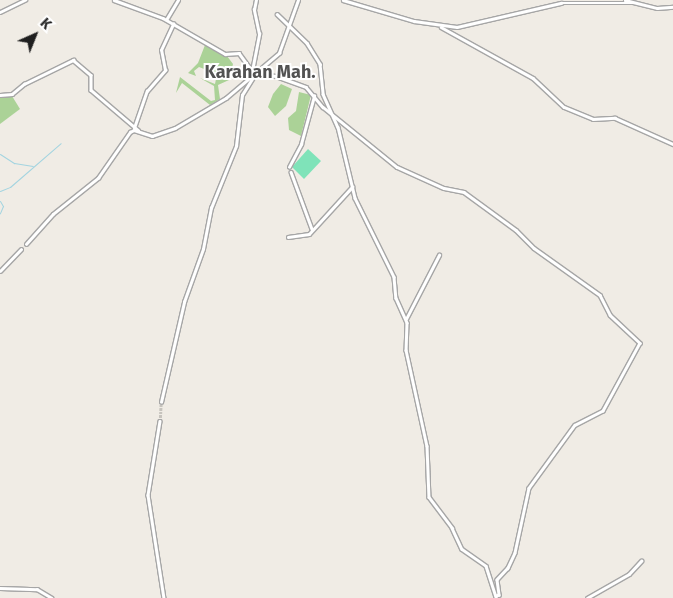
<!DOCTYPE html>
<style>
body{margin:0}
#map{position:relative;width:673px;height:598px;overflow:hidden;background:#f0ece5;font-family:"Fira Sans",sans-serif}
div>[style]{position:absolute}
.forest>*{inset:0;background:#abd297}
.pitch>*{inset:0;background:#7fe3b9}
.stream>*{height:1px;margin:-0.5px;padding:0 0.5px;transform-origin:0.5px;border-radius:0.5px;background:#a3d4e0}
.tertiary-tunnel>*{height:2.5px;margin-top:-1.25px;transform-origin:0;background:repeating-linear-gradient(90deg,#c6c3bd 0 2.5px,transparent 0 3.5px)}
.roads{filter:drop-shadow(1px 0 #a6a6a6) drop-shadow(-1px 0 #a6a6a6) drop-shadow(0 1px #a6a6a6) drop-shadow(0 -1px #a6a6a6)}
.tertiary>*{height:2.5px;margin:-1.25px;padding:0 1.25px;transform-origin:1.25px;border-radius:1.25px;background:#fff}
span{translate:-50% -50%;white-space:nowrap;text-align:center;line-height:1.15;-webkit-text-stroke:4px #fff;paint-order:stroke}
.district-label{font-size:18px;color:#525252;font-weight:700}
.north{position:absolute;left:10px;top:10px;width:50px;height:50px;-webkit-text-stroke:4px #fff;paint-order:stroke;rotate:44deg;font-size:14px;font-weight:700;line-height:20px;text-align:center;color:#1f1f1f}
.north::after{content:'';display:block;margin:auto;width:18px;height:22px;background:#1f1f1f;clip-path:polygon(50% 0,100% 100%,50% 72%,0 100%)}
</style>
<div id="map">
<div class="forest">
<div style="clip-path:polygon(205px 45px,227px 56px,233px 64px,229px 80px,218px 85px,220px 99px,210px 105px,182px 83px,176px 93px,180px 77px,211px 101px,215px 100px,214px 86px,200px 78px,215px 84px,217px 74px,199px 67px,194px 71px,196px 76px,188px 73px,198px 63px)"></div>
<div style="clip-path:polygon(281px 84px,292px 89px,286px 106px,275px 116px,268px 107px,273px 94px)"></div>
<div style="clip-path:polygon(299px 92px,311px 95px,301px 136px,289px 130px,288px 118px,296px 111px)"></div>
<div style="clip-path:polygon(0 96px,12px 96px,20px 109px,0 124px)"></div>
</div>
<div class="pitch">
<div style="clip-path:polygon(308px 149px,321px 161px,304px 179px,292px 167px)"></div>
</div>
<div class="stream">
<div style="left:0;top:154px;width:17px;rotate:33deg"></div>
<div style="left:14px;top:163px;width:19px;rotate:9deg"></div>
<div style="left:0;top:191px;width:11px;rotate:-22deg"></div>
<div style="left:10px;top:187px;width:67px;rotate:-40.8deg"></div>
<div style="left:0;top:201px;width:6px;rotate:59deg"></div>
<div style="left:3px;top:206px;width:8px;rotate:113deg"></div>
</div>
<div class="tertiary-tunnel">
<div style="left:160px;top:421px;width:19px;rotate:-87deg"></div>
</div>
<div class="roads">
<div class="tertiary">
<div style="left:114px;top:0;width:52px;rotate:20.2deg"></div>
<div style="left:163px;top:18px;width:72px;rotate:30.1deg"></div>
<div style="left:225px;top:54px;width:14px;rotate:-4deg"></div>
<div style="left:239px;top:53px;width:26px;rotate:54deg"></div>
<div style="left:254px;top:74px;width:22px;rotate:5deg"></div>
<div style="left:276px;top:76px;width:32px;rotate:20deg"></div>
<div style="left:306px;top:87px;width:26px;rotate:50deg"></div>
<div style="left:323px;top:107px;width:95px;rotate:39deg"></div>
<div style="left:397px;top:167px;width:51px;rotate:24.1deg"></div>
<div style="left:444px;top:188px;width:20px;rotate:11deg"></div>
<div style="left:464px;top:192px;width:64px;rotate:36.2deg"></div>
<div style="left:516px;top:230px;width:25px;rotate:45deg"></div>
<div style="left:534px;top:248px;width:81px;rotate:35.5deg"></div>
<div style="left:600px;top:295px;width:22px;rotate:63deg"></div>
<div style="left:610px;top:315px;width:41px;rotate:43deg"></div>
<div style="left:640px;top:343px;width:77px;rotate:118.6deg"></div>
<div style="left:603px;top:411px;width:31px;rotate:153deg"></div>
<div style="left:575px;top:425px;width:78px;rotate:126.1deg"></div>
<div style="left:529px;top:488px;width:66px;rotate:102.2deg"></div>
<div style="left:515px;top:553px;width:17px;rotate:115deg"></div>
<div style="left:508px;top:568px;width:16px;rotate:133deg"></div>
<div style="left:497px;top:580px;width:15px;rotate:82deg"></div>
<div style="left:499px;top:595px;width:3px;rotate:162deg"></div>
<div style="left:343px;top:0;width:74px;rotate:16.5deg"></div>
<div style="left:414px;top:21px;width:43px;rotate:7.9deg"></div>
<div style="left:457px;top:27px;width:107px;rotate:-13deg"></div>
<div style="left:561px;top:3px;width:72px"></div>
<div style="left:625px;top:0;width:33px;rotate:14deg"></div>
<div style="left:657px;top:8px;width:16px;rotate:-4deg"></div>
<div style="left:0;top:12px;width:28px;rotate:-26deg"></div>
<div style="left:277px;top:14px;width:42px;rotate:44deg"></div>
<div style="left:307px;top:43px;width:25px;rotate:58deg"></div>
<div style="left:320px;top:64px;width:30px;rotate:84deg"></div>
<div style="left:323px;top:94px;width:36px;rotate:66deg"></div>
<div style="left:338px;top:127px;width:73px;rotate:76.5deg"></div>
<div style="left:355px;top:198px;width:88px;rotate:63.7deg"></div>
<div style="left:394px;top:277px;width:21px;rotate:85deg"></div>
<div style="left:396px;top:298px;width:27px;rotate:66deg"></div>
<div style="left:407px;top:323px;width:27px;rotate:92deg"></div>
<div style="left:406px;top:350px;width:98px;rotate:77.7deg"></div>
<div style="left:427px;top:446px;width:51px;rotate:87.8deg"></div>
<div style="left:429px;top:497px;width:39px;rotate:53deg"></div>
<div style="left:452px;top:528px;width:23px;rotate:65deg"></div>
<div style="left:462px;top:549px;width:29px;rotate:35deg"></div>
<div style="left:486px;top:566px;width:33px;rotate:72deg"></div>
<div style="left:166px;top:20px;width:23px;rotate:-59deg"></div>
<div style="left:441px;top:27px;width:105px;rotate:29deg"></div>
<div style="left:533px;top:78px;width:42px;rotate:43.1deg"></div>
<div style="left:564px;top:107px;width:31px;rotate:22deg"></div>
<div style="left:593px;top:119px;width:22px;rotate:-3deg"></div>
<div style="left:615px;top:118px;width:64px;rotate:24.1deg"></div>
<div style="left:252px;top:71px;width:38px;rotate:-79deg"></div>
<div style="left:259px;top:34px;width:25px;rotate:-102deg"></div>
<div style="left:254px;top:10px;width:10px;rotate:-79deg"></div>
<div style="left:0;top:95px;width:12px;rotate:-5deg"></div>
<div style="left:12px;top:94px;width:16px;rotate:-40deg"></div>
<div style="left:24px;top:84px;width:55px;rotate:-26.1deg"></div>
<div style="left:73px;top:60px;width:23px;rotate:40deg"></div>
<div style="left:91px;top:75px;width:15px;rotate:90deg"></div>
<div style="left:91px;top:90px;width:62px;rotate:40.4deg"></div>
<div style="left:134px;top:128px;width:39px;rotate:-71deg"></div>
<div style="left:147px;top:91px;width:28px;rotate:-49deg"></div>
<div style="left:165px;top:70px;width:20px;rotate:-101deg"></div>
<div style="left:161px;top:50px;width:29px;rotate:-65deg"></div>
<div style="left:289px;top:167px;width:26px;rotate:-62deg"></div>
<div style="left:301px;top:144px;width:50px;rotate:-74.8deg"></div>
<div style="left:291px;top:172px;width:61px;rotate:69.8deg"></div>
<div style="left:288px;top:237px;width:21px;rotate:-8deg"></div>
<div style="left:309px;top:234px;width:64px;rotate:-47.5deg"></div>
<div style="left:26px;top:244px;width:40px;rotate:-48deg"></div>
<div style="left:53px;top:214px;width:58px;rotate:-38.7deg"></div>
<div style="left:98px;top:178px;width:56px;rotate:-55.2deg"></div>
<div style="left:130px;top:132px;width:4px;rotate:-27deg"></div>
<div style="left:134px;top:130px;width:19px;rotate:18deg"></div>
<div style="left:152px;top:136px;width:24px;rotate:-19deg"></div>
<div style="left:175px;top:128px;width:59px;rotate:-30.5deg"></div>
<div style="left:226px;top:98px;width:70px;rotate:-40.3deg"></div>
<div style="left:279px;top:53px;width:56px;rotate:-70.3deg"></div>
<div style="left:0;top:271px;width:30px;rotate:-46deg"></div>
<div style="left:406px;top:319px;width:72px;rotate:-62.7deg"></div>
<div style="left:161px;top:402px;width:103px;rotate:-77deg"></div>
<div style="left:184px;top:302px;width:56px;rotate:-70.3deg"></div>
<div style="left:203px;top:249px;width:42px;rotate:-79deg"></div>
<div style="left:211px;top:208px;width:67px;rotate:-68deg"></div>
<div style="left:236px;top:146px;width:51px;rotate:-83.3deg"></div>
<div style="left:242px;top:95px;width:25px;rotate:-58deg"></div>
<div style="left:160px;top:421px;width:75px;rotate:99.2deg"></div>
<div style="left:148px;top:495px;width:104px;rotate:81.2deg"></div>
<div style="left:0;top:588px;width:37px;rotate:2deg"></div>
<div style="left:37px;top:589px;width:17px;rotate:31deg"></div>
<div style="left:587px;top:598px;width:48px;rotate:-29.7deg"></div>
<div style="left:629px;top:574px;width:18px;rotate:-47deg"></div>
</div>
</div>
<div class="district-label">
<span style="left:260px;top:72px">Karahan Mah.</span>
</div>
<div class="north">K</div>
</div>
